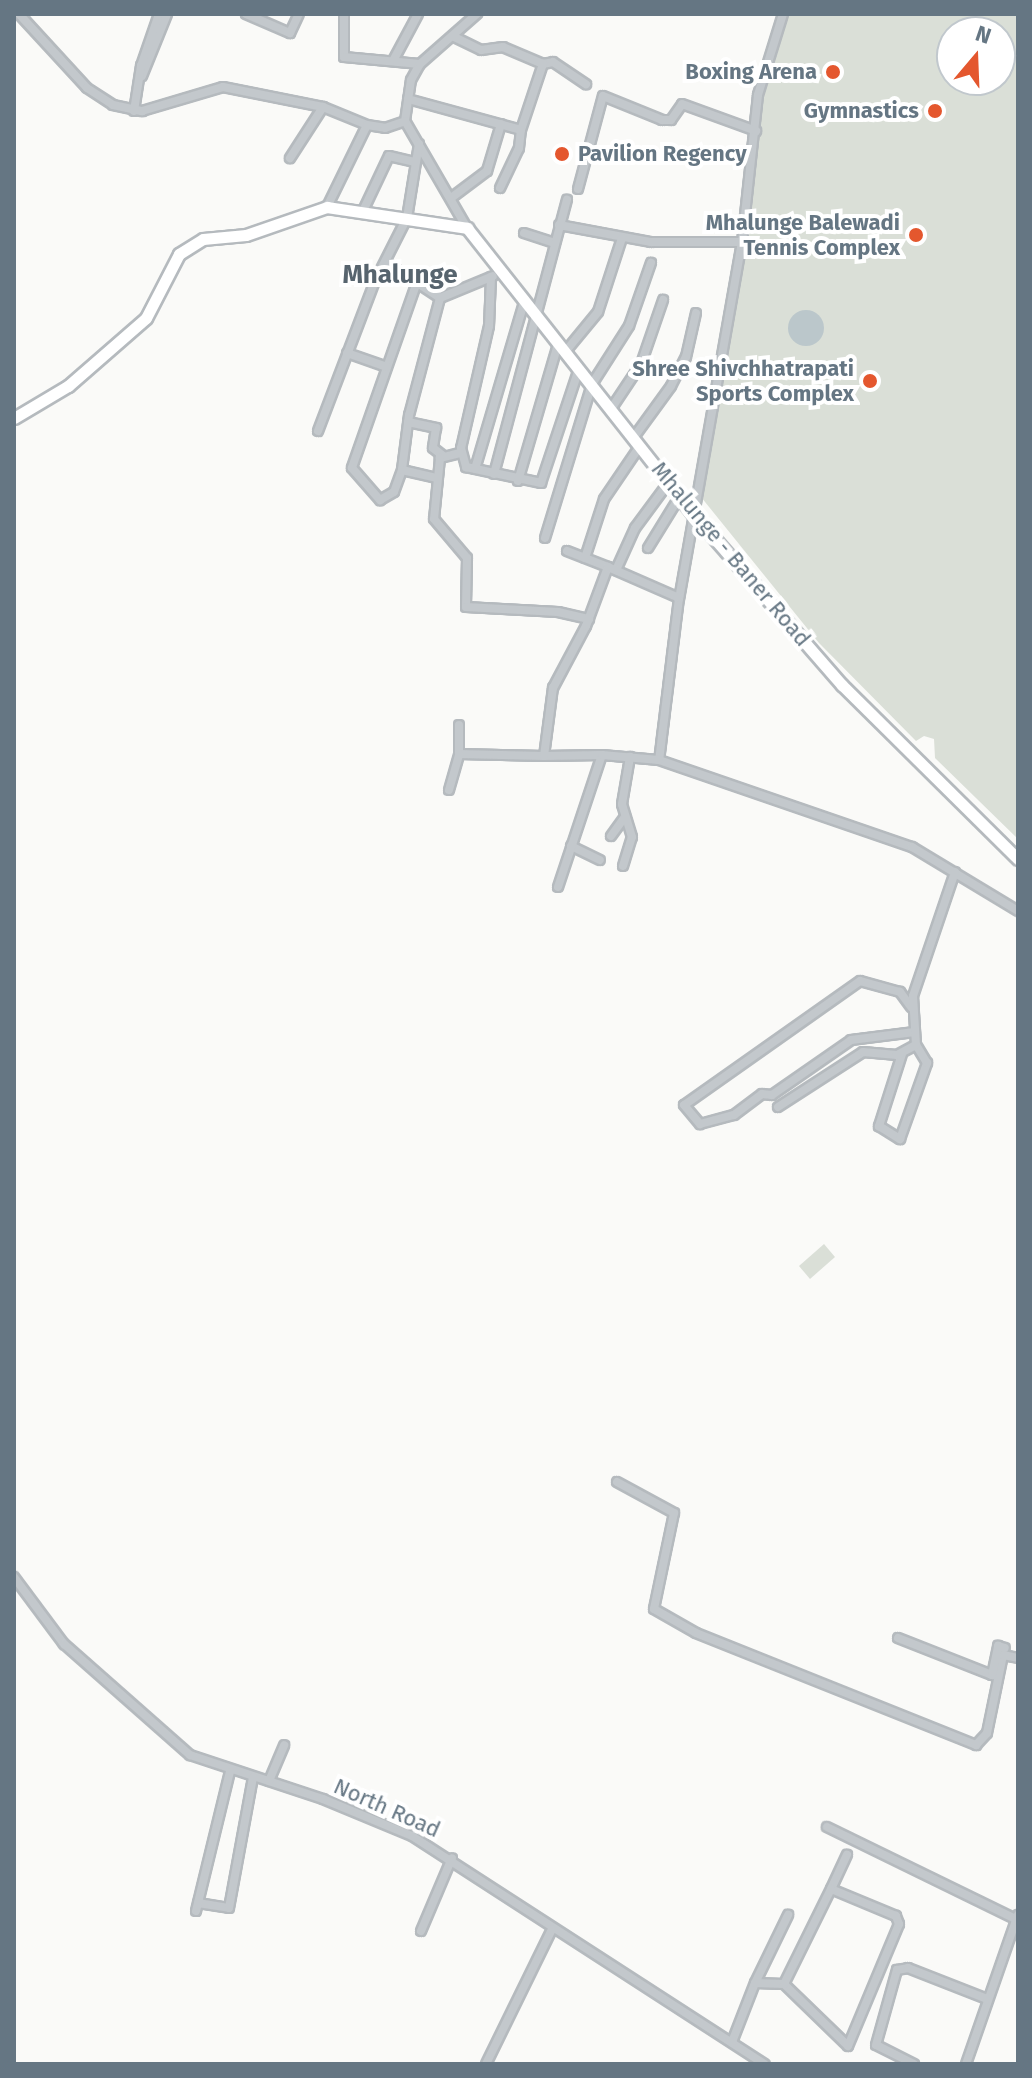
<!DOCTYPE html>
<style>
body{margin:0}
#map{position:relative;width:1032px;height:2078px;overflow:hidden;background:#fafaf8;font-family:"Fira Sans",sans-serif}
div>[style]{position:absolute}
.green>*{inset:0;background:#dadfd7}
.water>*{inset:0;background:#bbc7cb}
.round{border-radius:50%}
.roads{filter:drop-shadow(2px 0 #b5babe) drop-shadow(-2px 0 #b5babe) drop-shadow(0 2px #b5babe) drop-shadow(0 -2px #b5babe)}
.minor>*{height:8px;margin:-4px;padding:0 4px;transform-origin:4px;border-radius:4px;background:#c3c8cc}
.major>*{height:11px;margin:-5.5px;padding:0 5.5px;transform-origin:5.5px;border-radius:5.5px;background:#fff}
.dots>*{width:22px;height:22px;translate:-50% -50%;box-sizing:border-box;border:4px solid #fff;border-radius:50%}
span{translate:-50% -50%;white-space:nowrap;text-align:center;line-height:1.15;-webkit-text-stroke:8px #fff;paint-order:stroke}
.poi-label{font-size:22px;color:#657683;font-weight:700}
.right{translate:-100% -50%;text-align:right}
.left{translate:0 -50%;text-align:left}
.street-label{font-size:22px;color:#657683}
.quarter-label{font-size:26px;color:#57646e;font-weight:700}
.frame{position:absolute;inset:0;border:16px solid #657683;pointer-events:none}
.north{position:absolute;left:936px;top:16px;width:80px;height:80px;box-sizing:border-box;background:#fff;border:2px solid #c1c8cd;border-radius:50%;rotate:19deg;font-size:22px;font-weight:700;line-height:32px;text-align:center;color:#657683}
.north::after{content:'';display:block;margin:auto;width:28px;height:36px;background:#e4572e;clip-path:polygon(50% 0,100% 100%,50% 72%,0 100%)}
</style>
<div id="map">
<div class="green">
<div style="clip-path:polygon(evenodd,786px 14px,1018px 14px,1018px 839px,935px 758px,934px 739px,924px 736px,916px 741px,819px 643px,701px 497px,742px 264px,759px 88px,786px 14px,952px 32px,1000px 32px,1000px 80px,952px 80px,952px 32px)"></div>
<div style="clip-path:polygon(824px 1244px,835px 1257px,810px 1279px,799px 1266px)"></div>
</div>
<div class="water">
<div class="round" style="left:788px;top:310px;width:36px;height:36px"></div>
</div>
<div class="roads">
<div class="minor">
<div style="left:19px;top:14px;width:100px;rotate:47.4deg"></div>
<div style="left:87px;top:88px;width:31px;rotate:33deg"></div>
<div style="left:113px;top:105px;width:30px;rotate:12deg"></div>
<div style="left:142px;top:111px;width:84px;rotate:-16.5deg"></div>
<div style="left:223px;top:87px;width:102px;rotate:11.3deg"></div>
<div style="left:323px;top:107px;width:61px;rotate:122.9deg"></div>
<div style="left:246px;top:14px;width:48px;rotate:23.4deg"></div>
<div style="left:290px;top:33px;width:21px;rotate:-65deg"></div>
<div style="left:344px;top:14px;width:43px;rotate:90deg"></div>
<div style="left:344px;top:57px;width:76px;rotate:5.3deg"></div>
<div style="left:783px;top:14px;width:85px;rotate:107.2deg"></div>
<div style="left:758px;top:95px;width:148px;rotate:96.2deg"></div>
<div style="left:742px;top:242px;width:362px;rotate:100deg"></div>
<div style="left:679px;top:598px;width:163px;rotate:97deg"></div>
<div style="left:659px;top:760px;width:268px;rotate:19deg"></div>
<div style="left:912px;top:847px;width:124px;rotate:31.1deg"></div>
<div style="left:394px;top:59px;width:51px;rotate:-61.9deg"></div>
<div style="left:543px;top:64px;width:10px;rotate:-11deg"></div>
<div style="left:553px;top:62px;width:40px;rotate:34deg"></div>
<div style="left:142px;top:76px;width:67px;rotate:-68deg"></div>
<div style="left:408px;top:99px;width:117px;rotate:15.3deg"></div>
<div style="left:521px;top:130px;width:70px;rotate:-71.6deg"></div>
<div style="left:543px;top:64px;width:43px;rotate:-157deg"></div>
<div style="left:503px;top:47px;width:22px;rotate:172deg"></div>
<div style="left:481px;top:50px;width:30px;rotate:-154deg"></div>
<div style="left:323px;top:107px;width:48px;rotate:22.2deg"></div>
<div style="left:134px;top:111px;width:46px;rotate:-81.2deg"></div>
<div style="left:141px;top:66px;width:55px;rotate:-70.9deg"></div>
<div style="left:405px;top:121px;width:41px;rotate:-81.7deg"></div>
<div style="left:411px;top:80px;width:18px;rotate:-61deg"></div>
<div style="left:420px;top:64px;width:76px;rotate:-41.3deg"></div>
<div style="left:405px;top:121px;width:124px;rotate:59.9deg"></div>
<div style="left:500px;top:188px;width:44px;rotate:-64.6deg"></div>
<div style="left:519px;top:148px;width:18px;rotate:-84deg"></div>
<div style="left:578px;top:189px;width:96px;rotate:-75deg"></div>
<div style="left:603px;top:96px;width:64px;rotate:22.1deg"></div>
<div style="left:662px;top:120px;width:9px"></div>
<div style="left:671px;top:120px;width:19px;rotate:-55deg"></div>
<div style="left:682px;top:104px;width:79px;rotate:20deg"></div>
<div style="left:451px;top:198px;width:45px;rotate:-36.9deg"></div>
<div style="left:487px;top:171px;width:49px;rotate:-73.4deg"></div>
<div style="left:327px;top:207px;width:91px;rotate:-64deg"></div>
<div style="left:367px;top:125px;width:18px;rotate:9deg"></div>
<div style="left:385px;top:128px;width:21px;rotate:-19deg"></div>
<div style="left:362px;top:213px;width:63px;rotate:-64.7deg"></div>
<div style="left:389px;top:156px;width:27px;rotate:13deg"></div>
<div style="left:559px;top:225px;width:94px;rotate:10.5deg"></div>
<div style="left:651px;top:242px;width:91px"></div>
<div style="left:524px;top:233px;width:32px;rotate:18deg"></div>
<div style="left:387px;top:263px;width:64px;rotate:33.4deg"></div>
<div style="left:440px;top:298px;width:121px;rotate:104.8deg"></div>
<div style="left:409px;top:415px;width:55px;rotate:97.3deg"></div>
<div style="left:491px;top:277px;width:49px;rotate:92.3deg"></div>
<div style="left:489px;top:326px;width:125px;rotate:102.9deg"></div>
<div style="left:461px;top:448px;width:20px;rotate:75deg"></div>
<div style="left:466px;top:467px;width:77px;rotate:12deg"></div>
<div style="left:541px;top:483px;width:120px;rotate:-71.6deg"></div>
<div style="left:417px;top:282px;width:197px;rotate:109.3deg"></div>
<div style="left:352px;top:468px;width:43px;rotate:48.8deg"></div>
<div style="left:380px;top:500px;width:16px;rotate:-30deg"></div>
<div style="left:394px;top:492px;width:23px;rotate:-70deg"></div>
<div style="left:402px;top:470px;width:35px;rotate:13deg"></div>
<div style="left:440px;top:298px;width:57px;rotate:-22.5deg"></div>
<div style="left:565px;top:352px;width:52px;rotate:-50.5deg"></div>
<div style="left:598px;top:312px;width:78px;rotate:-72deg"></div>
<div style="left:347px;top:353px;width:42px;rotate:19.3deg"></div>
<div style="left:611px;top:409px;width:54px;rotate:-56.3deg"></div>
<div style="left:641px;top:364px;width:68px;rotate:-71deg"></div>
<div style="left:408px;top:422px;width:29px;rotate:12deg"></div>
<div style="left:436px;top:428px;width:20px;rotate:99deg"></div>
<div style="left:433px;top:448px;width:11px;rotate:38deg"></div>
<div style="left:318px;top:431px;width:160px;rotate:-69.2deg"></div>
<div style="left:375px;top:281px;width:71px;rotate:-63.1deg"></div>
<div style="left:407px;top:218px;width:75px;rotate:-80.8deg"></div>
<div style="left:634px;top:437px;width:63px;rotate:-54deg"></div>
<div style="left:671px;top:386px;width:33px;rotate:-63deg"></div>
<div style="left:686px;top:357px;width:45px;rotate:-77.2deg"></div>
<div style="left:460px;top:453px;width:21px;rotate:166deg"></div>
<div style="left:440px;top:458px;width:61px;rotate:95.6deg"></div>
<div style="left:434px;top:519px;width:51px;rotate:49.8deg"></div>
<div style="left:467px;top:558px;width:49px;rotate:91.2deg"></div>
<div style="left:466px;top:607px;width:92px;rotate:3.1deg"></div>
<div style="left:558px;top:612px;width:32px;rotate:13deg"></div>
<div style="left:475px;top:469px;width:174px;rotate:-73.6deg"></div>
<div style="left:494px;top:474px;width:284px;rotate:-75.1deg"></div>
<div style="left:518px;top:481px;width:143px;rotate:-73.7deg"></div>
<div style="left:545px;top:538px;width:161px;rotate:-73deg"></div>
<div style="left:592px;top:384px;width:69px;rotate:-57.5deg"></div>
<div style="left:629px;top:326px;width:67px;rotate:-70.8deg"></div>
<div style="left:648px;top:548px;width:61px;rotate:-58.4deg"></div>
<div style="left:567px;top:551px;width:44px;rotate:21.3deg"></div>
<div style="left:585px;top:558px;width:62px;rotate:-72.1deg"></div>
<div style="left:604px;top:499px;width:64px;rotate:-55.8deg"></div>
<div style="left:616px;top:570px;width:46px;rotate:-65.7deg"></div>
<div style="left:635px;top:528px;width:57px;rotate:-53.5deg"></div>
<div style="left:459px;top:725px;width:29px;rotate:90deg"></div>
<div style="left:459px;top:754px;width:85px;rotate:1.3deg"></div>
<div style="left:602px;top:755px;width:58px;rotate:179deg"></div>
<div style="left:544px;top:756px;width:69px;rotate:-82.5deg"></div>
<div style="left:553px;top:688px;width:70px;rotate:-62deg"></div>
<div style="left:586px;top:626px;width:63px;rotate:-69.6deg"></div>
<div style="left:608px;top:567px;width:77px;rotate:23.6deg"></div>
<div style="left:449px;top:790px;width:37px;rotate:-74deg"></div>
<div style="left:611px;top:836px;width:24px;rotate:-54deg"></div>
<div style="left:571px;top:846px;width:32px;rotate:26deg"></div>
<div style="left:623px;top:866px;width:30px;rotate:-73deg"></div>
<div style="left:632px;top:837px;width:34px;rotate:-107deg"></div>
<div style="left:622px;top:804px;width:48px;rotate:-80.3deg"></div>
<div style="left:558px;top:887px;width:139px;rotate:-71.6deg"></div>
<div style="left:602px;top:755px;width:57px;rotate:5deg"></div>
<div style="left:911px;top:1007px;width:19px;rotate:-126deg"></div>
<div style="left:900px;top:992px;width:41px;rotate:-164.6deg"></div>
<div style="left:860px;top:981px;width:215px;rotate:144.8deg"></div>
<div style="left:684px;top:1105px;width:25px;rotate:50deg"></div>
<div style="left:700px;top:1124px;width:35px;rotate:-15deg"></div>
<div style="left:734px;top:1115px;width:35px;rotate:-37deg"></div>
<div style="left:762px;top:1094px;width:10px;rotate:6deg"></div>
<div style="left:772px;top:1095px;width:96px;rotate:-34.8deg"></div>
<div style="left:851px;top:1040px;width:64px;rotate:-7.1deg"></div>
<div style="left:902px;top:1054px;width:76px;rotate:107.7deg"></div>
<div style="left:879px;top:1126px;width:25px;rotate:32deg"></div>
<div style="left:900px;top:1139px;width:81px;rotate:-70.4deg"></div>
<div style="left:927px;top:1063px;width:21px;rotate:-121deg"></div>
<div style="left:916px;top:1045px;width:49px;rotate:-93.5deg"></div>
<div style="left:913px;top:996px;width:131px;rotate:-71.3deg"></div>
<div style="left:778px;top:1107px;width:101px;rotate:-32.9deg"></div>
<div style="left:863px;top:1052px;width:34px;rotate:5deg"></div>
<div style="left:897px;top:1055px;width:21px;rotate:-28deg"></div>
<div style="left:617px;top:1482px;width:65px;rotate:28.5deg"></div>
<div style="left:674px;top:1513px;width:98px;rotate:101.8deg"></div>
<div style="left:654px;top:1609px;width:48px;rotate:29.7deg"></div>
<div style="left:696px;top:1633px;width:302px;rotate:21.8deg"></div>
<div style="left:976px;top:1745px;width:16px;rotate:-47deg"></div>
<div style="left:987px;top:1733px;width:80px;rotate:-78.4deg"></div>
<div style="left:1003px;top:1655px;width:15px;rotate:11deg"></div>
<div style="left:14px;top:1577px;width:84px;rotate:53.3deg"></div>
<div style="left:64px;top:1644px;width:168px;rotate:41.4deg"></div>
<div style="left:190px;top:1755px;width:140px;rotate:18.3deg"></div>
<div style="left:323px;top:1799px;width:96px;rotate:22.6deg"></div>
<div style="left:412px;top:1836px;width:420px;rotate:32.9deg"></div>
<div style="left:898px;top:1638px;width:101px;rotate:21.5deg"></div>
<div style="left:992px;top:1675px;width:30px;rotate:-78deg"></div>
<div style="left:998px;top:1646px;width:7px;rotate:16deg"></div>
<div style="left:269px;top:1781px;width:39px;rotate:-67deg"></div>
<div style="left:827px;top:1827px;width:210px;rotate:26deg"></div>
<div style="left:198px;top:1903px;width:31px;rotate:9deg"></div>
<div style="left:229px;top:1908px;width:133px;rotate:-79.6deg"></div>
<div style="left:196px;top:1911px;width:143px;rotate:-76.3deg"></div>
<div style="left:421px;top:1931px;width:79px;rotate:-67deg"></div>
<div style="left:755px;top:1983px;width:76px;rotate:-64.1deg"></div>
<div style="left:784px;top:1984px;width:89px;rotate:44.1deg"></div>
<div style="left:848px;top:2046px;width:132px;rotate:-67.3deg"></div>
<div style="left:899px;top:1924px;width:9px;rotate:-111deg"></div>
<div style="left:896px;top:1916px;width:70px;rotate:-157.4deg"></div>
<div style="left:831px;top:1889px;width:38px;rotate:-65deg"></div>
<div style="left:732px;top:2042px;width:63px;rotate:-68.7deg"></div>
<div style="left:755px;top:1983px;width:29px;rotate:2deg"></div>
<div style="left:784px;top:1984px;width:106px;rotate:-63.7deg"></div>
<div style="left:486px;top:2064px;width:150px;rotate:-63.9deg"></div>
<div style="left:914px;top:2064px;width:42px;rotate:-153.4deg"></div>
<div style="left:876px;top:2045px;width:78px;rotate:-74.4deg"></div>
<div style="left:897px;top:1970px;width:11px;rotate:-10deg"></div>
<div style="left:908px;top:1968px;width:85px;rotate:21.4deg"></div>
<div style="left:966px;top:2064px;width:158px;rotate:-70.8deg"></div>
</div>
<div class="major">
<div style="left:14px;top:418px;width:63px;rotate:-30.7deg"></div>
<div style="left:68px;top:386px;width:103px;rotate:-41.1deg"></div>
<div style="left:146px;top:318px;width:72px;rotate:-62.7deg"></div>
<div style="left:179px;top:254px;width:28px;rotate:-32deg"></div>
<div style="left:203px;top:239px;width:43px;rotate:-5.3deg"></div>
<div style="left:246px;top:235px;width:86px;rotate:-19.1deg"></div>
<div style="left:327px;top:207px;width:142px;rotate:8.5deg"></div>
<div style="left:467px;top:228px;width:366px;rotate:51.7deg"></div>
<div style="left:694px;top:515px;width:225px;rotate:49deg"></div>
<div style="left:842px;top:685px;width:247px;rotate:44.7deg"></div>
</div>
</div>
<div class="dots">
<div style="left:833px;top:72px;background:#e4572e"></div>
<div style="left:935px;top:111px;background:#e4572e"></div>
<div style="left:562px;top:154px;background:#e4572e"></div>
<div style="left:916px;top:235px;background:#e4572e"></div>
<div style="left:870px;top:381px;background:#e4572e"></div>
</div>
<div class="poi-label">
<span class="right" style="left:817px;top:72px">Boxing Arena</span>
<span class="right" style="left:919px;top:111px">Gymnastics</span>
<span class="left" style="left:578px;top:154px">Pavilion Regency</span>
<span class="right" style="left:900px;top:235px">Mhalunge Balewadi<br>Tennis Complex</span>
<span class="right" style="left:854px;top:381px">Shree Shivchhatrapati<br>Sports Complex</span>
</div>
<div class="street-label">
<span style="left:731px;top:554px;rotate:50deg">Mhalunge - Baner Road</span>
<span style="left:387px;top:1808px;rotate:24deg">North Road</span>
</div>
<div class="quarter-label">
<span style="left:400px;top:275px">Mhalunge</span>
</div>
<div class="frame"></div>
<div class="north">N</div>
</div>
